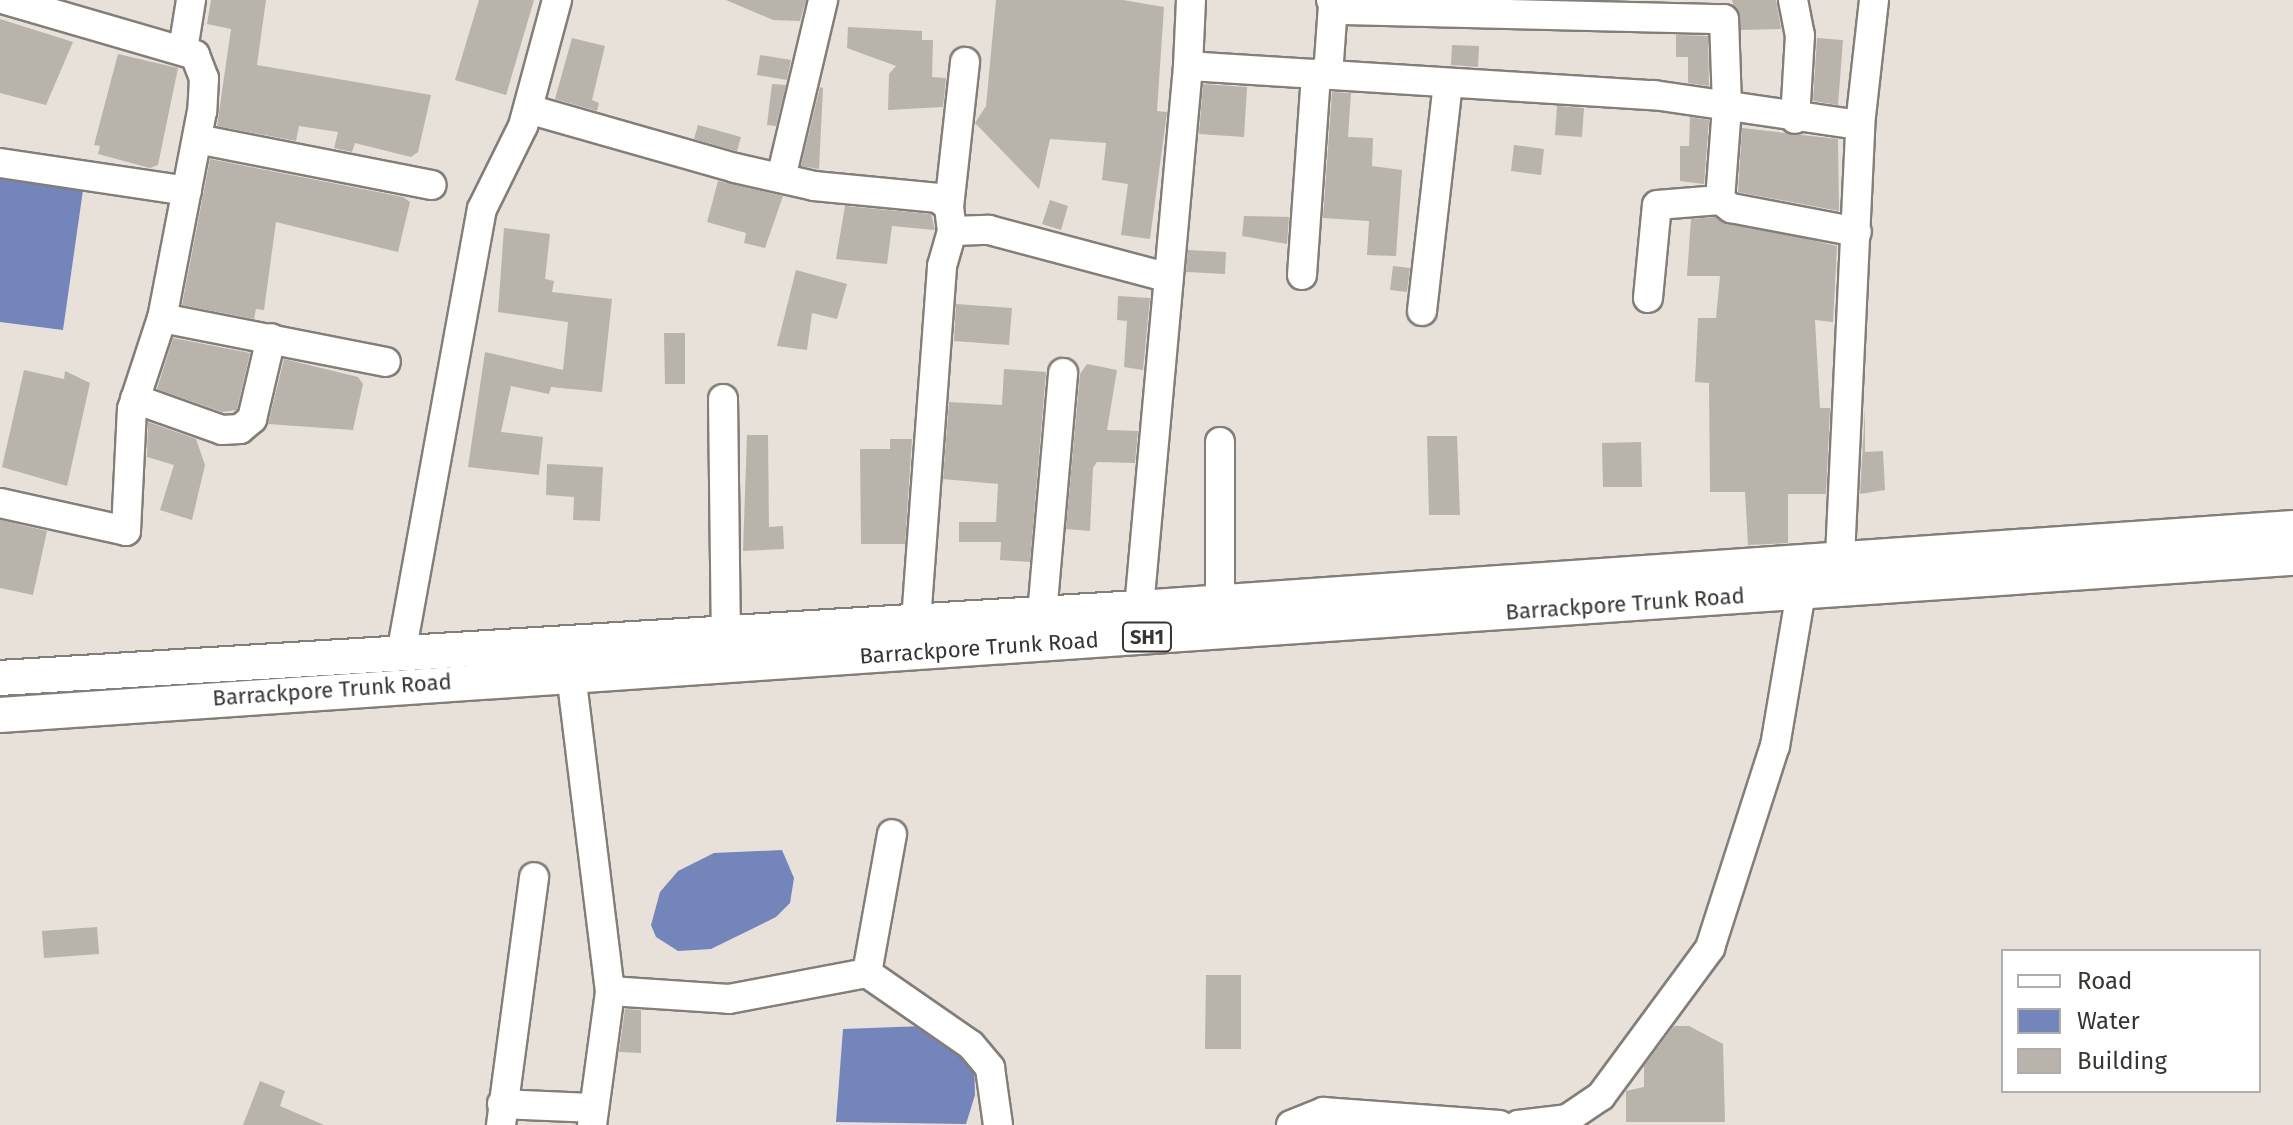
<!DOCTYPE html>
<style>
body{margin:0}
#map{position:relative;width:2293px;height:1125px;overflow:hidden;background:#e7e1da;font-family:"Fira Sans",sans-serif}
div>[style]{position:absolute}
.water>*{inset:0;background:#7385ba}
.building>*{inset:0;background:#b8b3ab}
.roads{filter:drop-shadow(2px 0 #837e77) drop-shadow(-2px 0 #837e77) drop-shadow(0 2px #837e77) drop-shadow(0 -2px #837e77)}
.minor>*{height:28px;margin:-14px;padding:0 14px;transform-origin:14px;border-radius:14px;background:#fff}
.major>*{height:34px;margin:-17px;padding:0 17px;transform-origin:17px;border-radius:17px;background:#fff}
span{translate:-50% -50%;white-space:nowrap;text-align:center;line-height:1.15;-webkit-text-stroke:6px #fff;paint-order:stroke}
.shield-label span{padding:2px 6px;background:#fff;border:2px solid;border-radius:6px;-webkit-text-stroke-width:0}
.shield-label{font-size:20px;color:#373532;font-weight:700}
.street-label{font-size:22px;color:#373532}
.legend{position:absolute;left:2001px;top:949px;width:260px;height:144px;box-sizing:border-box;background:#fff;border:2px solid #afaead;margin:0;padding:10px 14px;list-style:none;font-size:24px;color:#373532}
.legend li{display:flex;align-items:center;gap:16px;height:40px}
.legend b{width:40px;border:2px solid #afaead}
</style>
<div id="map">
<div class="water">
<div style="clip-path:polygon(0 176px,83px 190px,63px 330px,0 322px)"></div>
<div style="clip-path:polygon(782px 850px,794px 878px,790px 903px,776px 917px,711px 949px,678px 951px,656px 937px,651px 925px,660px 892px,678px 871px,714px 853px)"></div>
<div style="clip-path:polygon(924px 1026px,974px 1058px,975px 1095px,966px 1124px,836px 1122px,843px 1029px)"></div>
</div>
<div class="building">
<div style="clip-path:polygon(211px 0,266px 0,257px 65px,431px 95px,418px 152px,411px 157px,355px 143px,352px 152px,334px 148px,338px 132px,299px 126px,296px 141px,217px 126px,231px 29px,207px 24px)"></div>
<div style="clip-path:polygon(479px 0,534px 0,506px 95px,455px 80px)"></div>
<div style="clip-path:polygon(726px 0,806px 0,800px 21px,773px 20px)"></div>
<div style="clip-path:polygon(996px 0,1123px 0,1164px 7px,1157px 111px,1167px 112px,1150px 239px,1121px 235px,1128px 184px,1102px 180px,1106px 143px,1050px 139px,1039px 189px,975px 123px,986px 106px)"></div>
<div style="clip-path:polygon(1732px 0,1776px 0,1781px 29px,1741px 30px)"></div>
<div style="clip-path:polygon(0 19px,73px 42px,46px 105px,0 93px)"></div>
<div style="clip-path:polygon(848px 27px,922px 31px,922px 40px,933px 40px,932px 77px,946px 78px,943px 107px,888px 110px,889px 74px,896px 66px,847px 48px)"></div>
<div style="clip-path:polygon(1676px 35px,1708px 36px,1709px 86px,1688px 83px,1688px 57px,1676px 57px)"></div>
<div style="clip-path:polygon(572px 38px,605px 46px,592px 100px,599px 103px,597px 111px,555px 99px)"></div>
<div style="clip-path:polygon(1817px 38px,1843px 40px,1838px 105px,1813px 101px)"></div>
<div style="clip-path:polygon(1452px 45px,1479px 46px,1478px 67px,1451px 65px)"></div>
<div style="clip-path:polygon(118px 54px,178px 68px,158px 165px,150px 168px,98px 154px,100px 146px,94px 145px)"></div>
<div style="clip-path:polygon(760px 55px,791px 60px,787px 80px,757px 75px)"></div>
<div style="clip-path:polygon(772px 84px,786px 85px,776px 126px,767px 125px)"></div>
<div style="clip-path:polygon(1203px 84px,1247px 87px,1244px 137px,1199px 134px)"></div>
<div style="clip-path:polygon(820px 87px,823px 88px,819px 169px,801px 166px)"></div>
<div style="clip-path:polygon(1332px 92px,1351px 93px,1348px 137px,1373px 138px,1372px 166px,1402px 170px,1396px 256px,1367px 255px,1369px 221px,1323px 218px)"></div>
<div style="clip-path:polygon(1557px 106px,1584px 108px,1582px 137px,1555px 135px)"></div>
<div style="clip-path:polygon(1690px 117px,1709px 120px,1704px 184px,1680px 181px,1680px 146px,1689px 146px)"></div>
<div style="clip-path:polygon(698px 125px,741px 137px,737px 151px,694px 139px)"></div>
<div style="clip-path:polygon(1742px 128px,1838px 139px,1839px 211px,1738px 192px)"></div>
<div style="clip-path:polygon(1514px 145px,1544px 149px,1541px 175px,1511px 171px)"></div>
<div style="clip-path:polygon(210px 159px,403px 197px,410px 202px,398px 252px,276px 222px,264px 310px,256px 309px,254px 319px,182px 305px)"></div>
<div style="clip-path:polygon(718px 181px,783px 196px,765px 248px,744px 243px,746px 233px,707px 222px)"></div>
<div style="clip-path:polygon(1050px 200px,1068px 206px,1061px 230px,1042px 224px)"></div>
<div style="clip-path:polygon(845px 206px,931px 214px,935px 230px,892px 226px,887px 264px,836px 259px)"></div>
<div style="clip-path:polygon(1244px 216px,1289px 217px,1287px 244px,1242px 236px)"></div>
<div style="clip-path:polygon(1715px 217px,1837px 246px,1833px 322px,1815px 320px,1820px 408px,1830px 408px,1826px 494px,1788px 494px,1788px 543px,1748px 545px,1745px 492px,1710px 492px,1709px 383px,1695px 382px,1698px 318px,1716px 318px,1720px 276px,1687px 276px,1691px 219px)"></div>
<div style="clip-path:polygon(504px 228px,550px 234px,545px 279px,554px 281px,552px 292px,612px 299px,602px 392px,551px 387px,549px 394px,511px 386px,501px 432px,543px 437px,539px 475px,468px 467px,485px 352px,563px 370px,568px 322px,498px 312px)"></div>
<div style="clip-path:polygon(1188px 250px,1226px 252px,1225px 274px,1186px 272px)"></div>
<div style="clip-path:polygon(1393px 266px,1410px 268px,1407px 292px,1390px 290px)"></div>
<div style="clip-path:polygon(796px 270px,847px 284px,837px 319px,812px 313px,807px 350px,777px 346px)"></div>
<div style="clip-path:polygon(1118px 296px,1150px 298px,1143px 370px,1124px 367px,1127px 321px,1117px 320px)"></div>
<div style="clip-path:polygon(956px 304px,1012px 308px,1009px 345px,954px 341px)"></div>
<div style="clip-path:polygon(664px 333px,685px 333px,685px 384px,665px 384px)"></div>
<div style="clip-path:polygon(173px 338px,250px 353px,237px 410px,222px 412px,157px 389px)"></div>
<div style="clip-path:polygon(284px 359px,358px 377px,363px 384px,353px 430px,268px 424px)"></div>
<div style="clip-path:polygon(1087px 364px,1117px 370px,1107px 430px,1138px 431px,1135px 463px,1097px 462px,1093px 468px,1090px 531px,1066px 529px,1080px 374px)"></div>
<div style="clip-path:polygon(1004px 369px,1046px 372px,1030px 562px,1000px 560px,1001px 542px,959px 542px,959px 522px,996px 522px,998px 484px,943px 479px,949px 402px,1002px 405px)"></div>
<div style="clip-path:polygon(24px 370px,64px 379px,65px 371px,90px 383px,67px 486px,2px 467px)"></div>
<div style="clip-path:polygon(1865px 408px,1865px 452px,1883px 451px,1885px 490px,1860px 494px)"></div>
<div style="clip-path:polygon(148px 422px,196px 439px,205px 465px,192px 520px,160px 510px,174px 465px,147px 457px)"></div>
<div style="clip-path:polygon(747px 435px,768px 435px,769px 527px,783px 526px,784px 549px,743px 551px)"></div>
<div style="clip-path:polygon(1427px 436px,1457px 436px,1460px 515px,1429px 515px)"></div>
<div style="clip-path:polygon(890px 439px,912px 439px,905px 544px,861px 544px,860px 449px,890px 449px)"></div>
<div style="clip-path:polygon(1641px 442px,1642px 487px,1603px 487px,1602px 443px)"></div>
<div style="clip-path:polygon(547px 464px,603px 467px,600px 521px,573px 520px,574px 497px,546px 495px)"></div>
<div style="clip-path:polygon(0 520px,47px 531px,33px 595px,0 588px)"></div>
<div style="clip-path:polygon(97px 927px,99px 954px,44px 958px,42px 931px)"></div>
<div style="clip-path:polygon(1206px 975px,1241px 975px,1241px 1049px,1205px 1049px)"></div>
<div style="clip-path:polygon(625px 1009px,641px 1010px,641px 1053px,619px 1052px)"></div>
<div style="clip-path:polygon(1674px 1026px,1689px 1026px,1723px 1044px,1725px 1122px,1626px 1122px,1626px 1091px,1644px 1087px,1644px 1066px)"></div>
<div style="clip-path:polygon(260px 1081px,285px 1091px,280px 1106px,324px 1125px,243px 1125px)"></div>
</div>
<div class="roads">
<div class="minor">
<div style="left:6px;top:0;width:197px;rotate:16.2deg"></div>
<div style="left:195px;top:55px;width:25px;rotate:69deg"></div>
<div style="left:204px;top:78px;width:33px;rotate:93deg"></div>
<div style="left:202px;top:111px;width:211px;rotate:100.9deg"></div>
<div style="left:1331px;top:0;width:16px;rotate:38deg"></div>
<div style="left:1344px;top:10px;width:380px;rotate:1.4deg"></div>
<div style="left:1724px;top:19px;width:88px;rotate:88deg"></div>
<div style="left:1727px;top:107px;width:93px;rotate:94.3deg"></div>
<div style="left:1720px;top:200px;width:14px;rotate:36deg"></div>
<div style="left:1731px;top:208px;width:128px;rotate:10.8deg"></div>
<div style="left:1793px;top:0;width:36px;rotate:79deg"></div>
<div style="left:1800px;top:35px;width:84px;rotate:93.4deg"></div>
<div style="left:183px;top:50px;width:51px;rotate:-80.9deg"></div>
<div style="left:1188px;top:66px;width:66px;rotate:-87.4deg"></div>
<div style="left:1328px;top:75px;width:69px;rotate:-85.9deg"></div>
<div style="left:528px;top:109px;width:215px;rotate:15.9deg"></div>
<div style="left:735px;top:168px;width:81px;rotate:12.8deg"></div>
<div style="left:814px;top:186px;width:125px;rotate:5.5deg"></div>
<div style="left:938px;top:198px;width:14px;rotate:39deg"></div>
<div style="left:949px;top:207px;width:24px;rotate:83deg"></div>
<div style="left:197px;top:139px;width:239px;rotate:11.1deg"></div>
<div style="left:0;top:163px;width:189px;rotate:8.5deg"></div>
<div style="left:781px;top:178px;width:183px;rotate:-76.7deg"></div>
<div style="left:949px;top:207px;width:146px;rotate:-83.7deg"></div>
<div style="left:1302px;top:275px;width:202px;rotate:-86deg"></div>
<div style="left:1648px;top:298px;width:93px;rotate:-84.5deg"></div>
<div style="left:1657px;top:205px;width:63px;rotate:-4.5deg"></div>
<div style="left:1422px;top:311px;width:229px;rotate:-83.5deg"></div>
<div style="left:135px;top:399px;width:92px;rotate:19.6deg"></div>
<div style="left:222px;top:430px;width:18px;rotate:-3deg"></div>
<div style="left:240px;top:429px;width:16px;rotate:-40deg"></div>
<div style="left:252px;top:419px;width:83px;rotate:-76.8deg"></div>
<div style="left:723px;top:399px;width:234px;rotate:89.3deg"></div>
<div style="left:0;top:503px;width:129px;rotate:12.5deg"></div>
<div style="left:126px;top:531px;width:122px;rotate:-87.2deg"></div>
<div style="left:132px;top:409px;width:96px;rotate:-71.8deg"></div>
<div style="left:162px;top:318px;width:228px;rotate:11.1deg"></div>
<div style="left:1839px;top:578px;width:453px;rotate:-87.3deg"></div>
<div style="left:1860px;top:125px;width:126px;rotate:-83.6deg"></div>
<div style="left:1220px;top:602px;width:160px;rotate:-90deg"></div>
<div style="left:1139px;top:608px;width:544px;rotate:-84.83deg"></div>
<div style="left:1188px;top:66px;width:467px;rotate:3.6deg"></div>
<div style="left:1654px;top:95px;width:208px;rotate:8.3deg"></div>
<div style="left:1042px;top:614px;width:242px;rotate:-85deg"></div>
<div style="left:916px;top:621px;width:356px;rotate:-85.8deg"></div>
<div style="left:942px;top:266px;width:36px;rotate:-74deg"></div>
<div style="left:952px;top:231px;width:37px;rotate:-2deg"></div>
<div style="left:989px;top:230px;width:183px;rotate:14.9deg"></div>
<div style="left:401px;top:654px;width:452px;rotate:-79.7deg"></div>
<div style="left:482px;top:209px;width:93px;rotate:-63.7deg"></div>
<div style="left:523px;top:126px;width:131px;rotate:-74.9deg"></div>
<div style="left:571px;top:674px;width:319px;rotate:83deg"></div>
<div style="left:610px;top:991px;width:119px;rotate:3.8deg"></div>
<div style="left:729px;top:999px;width:140px;rotate:-10.7deg"></div>
<div style="left:867px;top:973px;width:126px;rotate:34.7deg"></div>
<div style="left:971px;top:1045px;width:30px;rotate:50deg"></div>
<div style="left:990px;top:1068px;width:58px;rotate:82deg"></div>
<div style="left:867px;top:973px;width:141px;rotate:-79.8deg"></div>
<div style="left:502px;top:1104px;width:92px;rotate:2.5deg"></div>
<div style="left:501px;top:1125px;width:250px;rotate:-82.4deg"></div>
<div style="left:592px;top:1125px;width:135px;rotate:-82.3deg"></div>
<div style="left:1291px;top:1125px;width:35px;rotate:-22deg"></div>
<div style="left:1323px;top:1112px;width:177px;rotate:4.2deg"></div>
<div style="left:1518px;top:1125px;width:49px;rotate:-7deg"></div>
<div style="left:1567px;top:1119px;width:41px;rotate:-34.1deg"></div>
<div style="left:1601px;top:1096px;width:184px;rotate:-53.6deg"></div>
<div style="left:1710px;top:948px;width:212px;rotate:-72.2deg"></div>
<div style="left:1775px;top:746px;width:156px;rotate:-80.4deg"></div>
</div>
<div class="major">
<div style="left:0;top:678px;width:1141px;rotate:-3.52deg"></div>
<div style="left:1139px;top:608px;width:1157px;rotate:-3.97deg"></div>
<div style="left:0;top:715px;width:2298px;rotate:-3.92deg"></div>
</div>
</div>
<div class="shield-label">
<span style="left:1147px;top:637px">SH1</span>
</div>
<div class="street-label">
<span style="left:1625px;top:604px;rotate:-4deg">Barrackpore Trunk Road</span>
<span style="left:979px;top:648px;rotate:-4deg">Barrackpore Trunk Road</span>
<span style="left:332px;top:690px;rotate:-4deg">Barrackpore Trunk Road</span>
</div>
<ul class="legend">
<li><b style="height:10px;background:#fff"></b>Road</li>
<li><b style="height:22px;background:#7385ba"></b>Water</li>
<li><b style="height:22px;background:#b8b3ab"></b>Building</li>
</ul>
</div>
